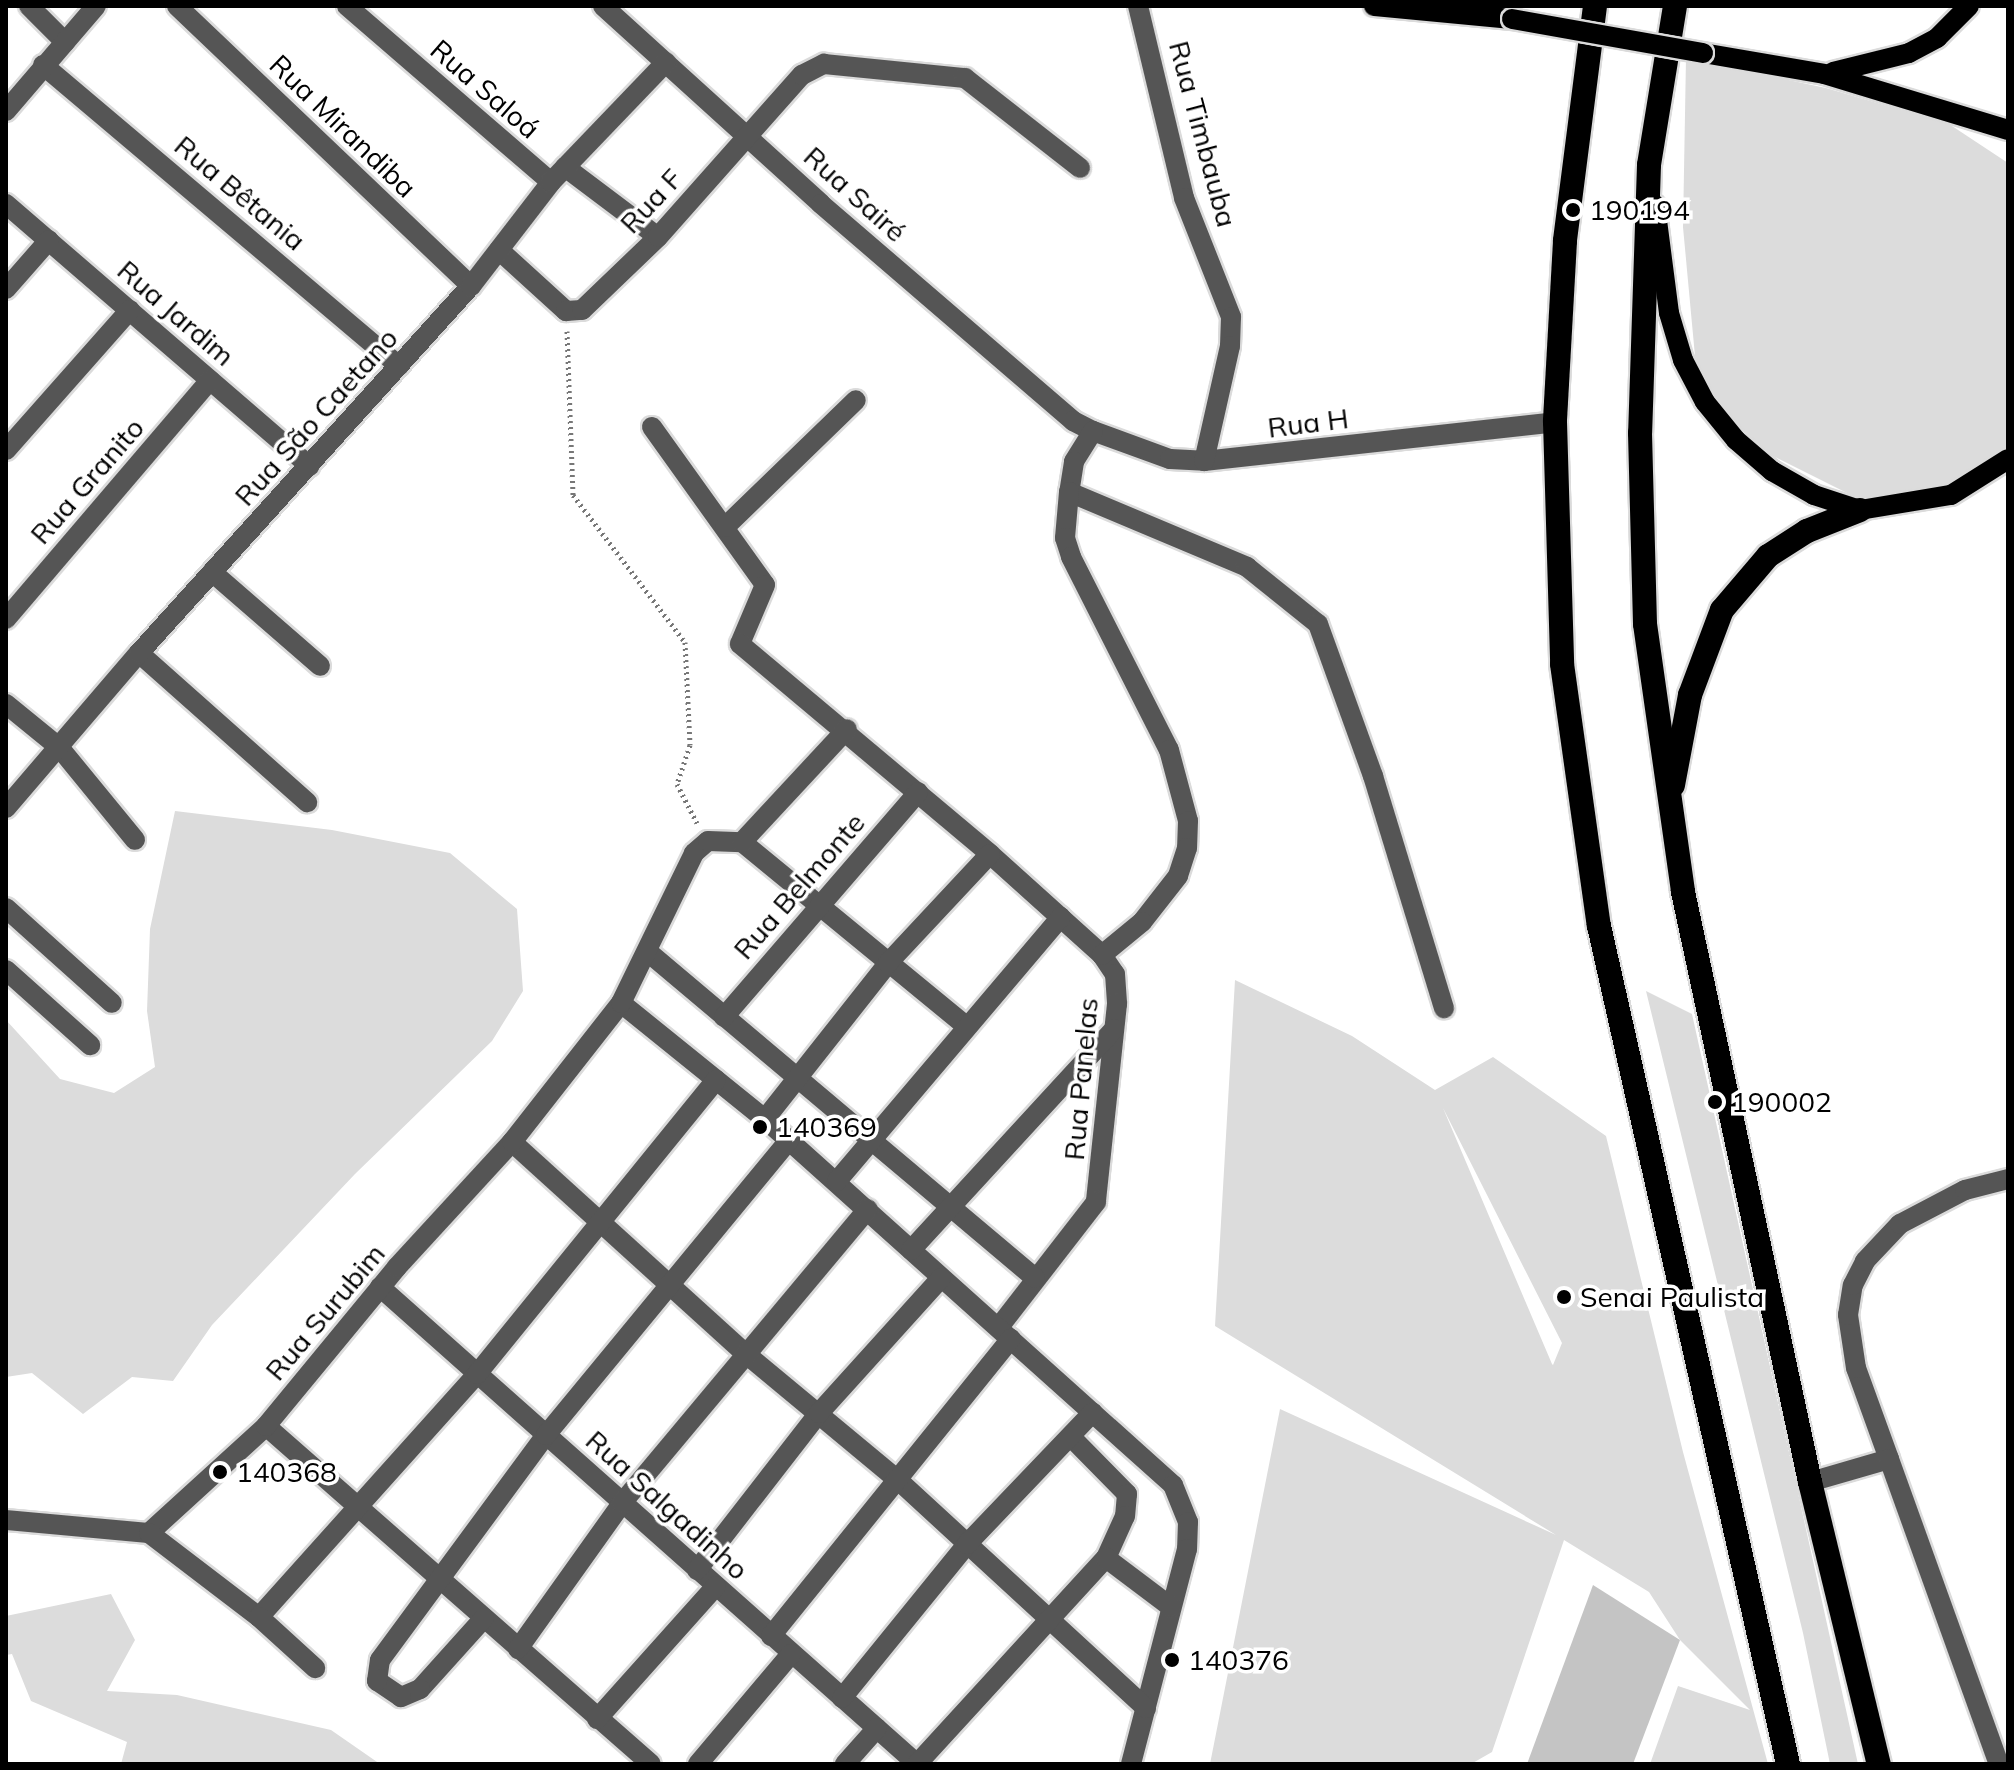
<!DOCTYPE html>
<meta charset="utf-8">
<style>
body{margin:0}
#map{position:relative;width:2014px;height:1770px;overflow:hidden;background:#fff;font-family:Mulish,sans-serif}
div>[style]{position:absolute}
.green>*{inset:0;background:#dcdcdc}
.building>*{inset:0;background:#c4c4c4}
.path>*{height:5px;margin-top:-2.5px;transform-origin:0;background:repeating-linear-gradient(90deg,#777 0 2px,transparent 0 6px)}
.roads{filter:drop-shadow(2px 0 #dbdbdb) drop-shadow(-2px 0 #dbdbdb) drop-shadow(0 2px #dbdbdb) drop-shadow(0 -2px #dbdbdb)}
.minor>*{height:20px;margin:-10px;padding:0 10px;transform-origin:10px;border-radius:10px;background:#555}
.major>*{height:20px;margin:-10px;padding:0 10px;transform-origin:10px;border-radius:10px;background:#000}
.highway>*{height:24px;margin:-12px;padding:0 12px;transform-origin:12px;border-radius:12px;background:#000}
.bridges{filter:drop-shadow(2px 0 #dbdbdb) drop-shadow(-2px 0 #dbdbdb) drop-shadow(0 2px #dbdbdb) drop-shadow(0 -2px #dbdbdb)}
.major-bridge>*{height:20px;margin:-10px;padding:0 10px;transform-origin:10px;border-radius:10px;background:#000}
.dots>*{width:22px;height:22px;translate:-50% -50%;box-sizing:border-box;border:4px solid #fff;border-radius:50%}
span{translate:-50% -50%;white-space:nowrap;text-align:center;line-height:1.15;-webkit-text-stroke:7px #fff;paint-order:stroke}
.street-label{font-size:28px;color:#000}
.poi-label{font-size:28px;color:#000}
.left{translate:0 -50%;text-align:left}
.frame{position:absolute;inset:0;border:8px solid #000;pointer-events:none}
</style>
<div id="map">
<div class="green">
<div style="clip-path:polygon(1686px 58px,1826px 88px,1949px 124px,2008px 163px,2008px 446px,1949px 493px,1867px 503px,1763px 451px,1715px 403px,1695px 356px,1683px 227px)"></div>
<div style="clip-path:polygon(175px 811px,332px 830px,450px 853px,517px 909px,523px 991px,492px 1041px,355px 1174px,212px 1325px,173px 1381px,132px 1377px,83px 1414px,32px 1373px,6px 1377px,6px 1020px,60px 1079px,114px 1093px,155px 1067px,147px 1011px,150px 929px)"></div>
<div style="clip-path:polygon(evenodd,1235px 980px,1352px 1036px,1435px 1090px,1493px 1057px,1606px 1136px,1683px 1452px,1768px 1764px,1650px 1764px,1678px 1686px,1750px 1710px,1680px 1640px,1649px 1592px,1564px 1540px,1492px 1752px,1471px 1764px,1210px 1764px,1280px 1409px,1556px 1535px,1215px 1326px,1235px 980px,1443px 1108px,1562px 1343px,1553px 1365px,1552px 1364px,1443px 1108px)"></div>
<div style="clip-path:polygon(1646px 991px,1692px 1014px,1858px 1764px,1830px 1764px,1803px 1633px)"></div>
<div style="clip-path:polygon(111px 1594px,135px 1640px,107px 1691px,177px 1695px,331px 1730px,380px 1764px,121px 1764px,127px 1742px,31px 1701px,12px 1654px,6px 1655px,6px 1616px)"></div>
</div>
<div class="building">
<div style="clip-path:polygon(1593px 1585px,1680px 1640px,1633px 1764px,1527px 1764px)"></div>
</div>
<div class="path">
<div style="left:567px;top:331px;width:164px;rotate:87.9deg"></div>
<div style="left:573px;top:495px;width:185px;rotate:52.7deg"></div>
<div style="left:685px;top:642px;width:103px;rotate:87.2deg"></div>
<div style="left:690px;top:745px;width:41px;rotate:108.4deg"></div>
<div style="left:677px;top:784px;width:44px;rotate:62.9deg"></div>
</div>
<div class="roads">
<div class="minor">
<div style="left:29px;top:6px;width:51px;rotate:45deg"></div>
<div style="left:177px;top:6px;width:406px;rotate:43.6deg"></div>
<div style="left:347px;top:6px;width:269px;rotate:40.8deg"></div>
<div style="left:603px;top:6px;width:294px;rotate:42.2deg"></div>
<div style="left:821px;top:204px;width:333px;rotate:40.7deg"></div>
<div style="left:1073px;top:421px;width:22px;rotate:27deg"></div>
<div style="left:1093px;top:431px;width:82px;rotate:20deg"></div>
<div style="left:1170px;top:459px;width:34px;rotate:3deg"></div>
<div style="left:1204px;top:461px;width:353px;rotate:-6.3deg"></div>
<div style="left:1138px;top:6px;width:197px;rotate:76.5deg"></div>
<div style="left:1184px;top:198px;width:128px;rotate:68.4deg"></div>
<div style="left:1231px;top:317px;width:29px;rotate:92deg"></div>
<div style="left:1230px;top:346px;width:118px;rotate:102.7deg"></div>
<div style="left:43px;top:65px;width:466px;rotate:40.2deg"></div>
<div style="left:6px;top:111px;width:138px;rotate:-49.4deg"></div>
<div style="left:565px;top:167px;width:116px;rotate:37deg"></div>
<div style="left:6px;top:204px;width:401px;rotate:40.8deg"></div>
<div style="left:499px;top:250px;width:91px;rotate:42.3deg"></div>
<div style="left:566px;top:311px;width:16px;rotate:-4deg"></div>
<div style="left:582px;top:310px;width:105px;rotate:-43.8deg"></div>
<div style="left:658px;top:237px;width:217px;rotate:-48.4deg"></div>
<div style="left:802px;top:75px;width:25px;rotate:-27deg"></div>
<div style="left:824px;top:64px;width:142px;rotate:5.7deg"></div>
<div style="left:965px;top:78px;width:146px;rotate:38deg"></div>
<div style="left:6px;top:289px;width:65px;rotate:-48.7deg"></div>
<div style="left:652px;top:427px;width:194px;rotate:54.4deg"></div>
<div style="left:765px;top:585px;width:64px;rotate:113deg"></div>
<div style="left:740px;top:644px;width:326px;rotate:40deg"></div>
<div style="left:990px;top:854px;width:151px;rotate:42deg"></div>
<div style="left:1102px;top:955px;width:23px;rotate:56deg"></div>
<div style="left:1115px;top:974px;width:30px;rotate:86deg"></div>
<div style="left:1117px;top:1004px;width:199px;rotate:96.1deg"></div>
<div style="left:1096px;top:1202px;width:158px;rotate:127.8deg"></div>
<div style="left:1093px;top:431px;width:36px;rotate:122deg"></div>
<div style="left:1074px;top:462px;width:30px;rotate:99deg"></div>
<div style="left:1069px;top:492px;width:193px;rotate:22.8deg"></div>
<div style="left:1247px;top:567px;width:91px;rotate:38.8deg"></div>
<div style="left:1318px;top:624px;width:162px;rotate:70.1deg"></div>
<div style="left:1373px;top:776px;width:243px;rotate:73deg"></div>
<div style="left:6px;top:450px;width:187px;rotate:-48.5deg"></div>
<div style="left:1069px;top:492px;width:46px;rotate:95deg"></div>
<div style="left:1065px;top:538px;width:20px;rotate:72deg"></div>
<div style="left:1071px;top:557px;width:216px;rotate:63.1deg"></div>
<div style="left:1169px;top:750px;width:73px;rotate:75deg"></div>
<div style="left:1188px;top:821px;width:27px;rotate:92deg"></div>
<div style="left:1187px;top:848px;width:29px;rotate:108deg"></div>
<div style="left:1178px;top:876px;width:58px;rotate:128deg"></div>
<div style="left:1142px;top:922px;width:52px;rotate:140.5deg"></div>
<div style="left:725px;top:527px;width:182px;rotate:-44.1deg"></div>
<div style="left:212px;top:572px;width:143px;rotate:41deg"></div>
<div style="left:6px;top:619px;width:314px;rotate:-49.5deg"></div>
<div style="left:139px;top:653px;width:225px;rotate:41.6deg"></div>
<div style="left:6px;top:704px;width:68px;rotate:39.1deg"></div>
<div style="left:59px;top:747px;width:120px;rotate:50.7deg"></div>
<div style="left:6px;top:808px;width:204px;rotate:-49.4deg"></div>
<div style="left:139px;top:653px;width:495px;rotate:-47.9deg"></div>
<div style="left:471px;top:286px;width:131px;rotate:-52.4deg"></div>
<div style="left:551px;top:182px;width:166px;rotate:-46.2deg"></div>
<div style="left:742px;top:842px;width:288px;rotate:39.4deg"></div>
<div style="left:6px;top:908px;width:142px;rotate:41.9deg"></div>
<div style="left:648px;top:952px;width:506px;rotate:40.11deg"></div>
<div style="left:6px;top:970px;width:113px;rotate:41.8deg"></div>
<div style="left:621px;top:1003px;width:185px;rotate:38.9deg"></div>
<div style="left:765px;top:1119px;width:548px;rotate:41.89deg"></div>
<div style="left:1173px;top:1485px;width:40px;rotate:68deg"></div>
<div style="left:1188px;top:1522px;width:27px;rotate:92deg"></div>
<div style="left:1187px;top:1549px;width:222px;rotate:104.6deg"></div>
<div style="left:724px;top:1017px;width:297px;rotate:-49.2deg"></div>
<div style="left:765px;top:1119px;width:199px;rotate:-51.7deg"></div>
<div style="left:888px;top:963px;width:149px;rotate:-46.9deg"></div>
<div style="left:512px;top:1142px;width:316px;rotate:42.2deg"></div>
<div style="left:746px;top:1354px;width:197px;rotate:39.7deg"></div>
<div style="left:898px;top:1480px;width:337px;rotate:42.6deg"></div>
<div style="left:837px;top:1181px;width:346px;rotate:-49.7deg"></div>
<div style="left:911px;top:1250px;width:300px;rotate:-47.4deg"></div>
<div style="left:380px;top:1287px;width:718px;rotate:41.61deg"></div>
<div style="left:266px;top:1426px;width:512px;rotate:41.28deg"></div>
<div style="left:1071px;top:1437px;width:80px;rotate:45.5deg"></div>
<div style="left:1127px;top:1494px;width:22px;rotate:95deg"></div>
<div style="left:1125px;top:1516px;width:46px;rotate:114.3deg"></div>
<div style="left:1889px;top:1459px;width:97px;rotate:-109.9deg"></div>
<div style="left:1856px;top:1368px;width:54px;rotate:-98.6deg"></div>
<div style="left:1848px;top:1315px;width:30px;rotate:-81deg"></div>
<div style="left:1853px;top:1285px;width:27px;rotate:-63deg"></div>
<div style="left:1865px;top:1261px;width:51px;rotate:-46.6deg"></div>
<div style="left:1900px;top:1224px;width:73px;rotate:-27.6deg"></div>
<div style="left:1965px;top:1190px;width:44px;rotate:-14.3deg"></div>
<div style="left:1810px;top:1482px;width:82px;rotate:-16.2deg"></div>
<div style="left:1889px;top:1459px;width:324px;rotate:70.2deg"></div>
<div style="left:6px;top:1520px;width:144px;rotate:5.2deg"></div>
<div style="left:149px;top:1533px;width:159px;rotate:-42.4deg"></div>
<div style="left:266px;top:1426px;width:206px;rotate:-50.5deg"></div>
<div style="left:397px;top:1267px;width:170px;rotate:-47.4deg"></div>
<div style="left:512px;top:1142px;width:177px;rotate:-51.9deg"></div>
<div style="left:621px;top:1003px;width:167px;rotate:-64deg"></div>
<div style="left:694px;top:853px;width:18px;rotate:-41deg"></div>
<div style="left:708px;top:841px;width:34px;rotate:2deg"></div>
<div style="left:742px;top:842px;width:154px;rotate:-47.1deg"></div>
<div style="left:149px;top:1533px;width:138px;rotate:37.4deg"></div>
<div style="left:259px;top:1617px;width:326px;rotate:-48.1deg"></div>
<div style="left:477px;top:1374px;width:379px;rotate:-50.9deg"></div>
<div style="left:697px;top:1570px;width:199px;rotate:-52.2deg"></div>
<div style="left:819px;top:1413px;width:182px;rotate:-47.9deg"></div>
<div style="left:259px;top:1617px;width:76px;rotate:42.3deg"></div>
<div style="left:484px;top:1618px;width:96px;rotate:132deg"></div>
<div style="left:420px;top:1689px;width:21px;rotate:157deg"></div>
<div style="left:401px;top:1697px;width:29px;rotate:-146deg"></div>
<div style="left:377px;top:1681px;width:21px;rotate:-82deg"></div>
<div style="left:380px;top:1660px;width:280px;rotate:-53.6deg"></div>
<div style="left:546px;top:1435px;width:382px;rotate:-50.5deg"></div>
<div style="left:771px;top:1636px;width:382px;rotate:-51.1deg"></div>
<div style="left:518px;top:1649px;width:179px;rotate:-54.5deg"></div>
<div style="left:622px;top:1503px;width:383px;rotate:-50.1deg"></div>
<div style="left:842px;top:1698px;width:198px;rotate:-50.9deg"></div>
<div style="left:967px;top:1544px;width:182px;rotate:-46.3deg"></div>
<div style="left:597px;top:1719px;width:178px;rotate:-48.2deg"></div>
<div style="left:698px;top:1764px;width:144px;rotate:-49.8deg"></div>
<div style="left:845px;top:1764px;width:48px;rotate:-48.4deg"></div>
<div style="left:917px;top:1764px;width:280px;rotate:-47.5deg"></div>
<div style="left:1106px;top:1558px;width:81px;rotate:37deg"></div>
</div>
<div class="major">
<div style="left:1374px;top:6px;width:139px;rotate:5.4deg"></div>
<div style="left:1703px;top:53px;width:123px;rotate:9.8deg"></div>
<div style="left:1824px;top:74px;width:192px;rotate:16.9deg"></div>
<div style="left:1833px;top:72px;width:78px;rotate:-14deg"></div>
<div style="left:1909px;top:53px;width:32px;rotate:-28deg"></div>
<div style="left:1937px;top:38px;width:45px;rotate:-45deg"></div>
<div style="left:1655px;top:205px;width:109px;rotate:82.6deg"></div>
<div style="left:1669px;top:313px;width:49px;rotate:73.4deg"></div>
<div style="left:1683px;top:360px;width:47px;rotate:62.4deg"></div>
<div style="left:1705px;top:402px;width:49px;rotate:50.8deg"></div>
<div style="left:1736px;top:440px;width:48px;rotate:40.7deg"></div>
<div style="left:1772px;top:471px;width:48px;rotate:29.7deg"></div>
<div style="left:1814px;top:495px;width:48px;rotate:18.1deg"></div>
<div style="left:1860px;top:510px;width:92px;rotate:-9.4deg"></div>
<div style="left:1951px;top:495px;width:67px;rotate:-32.3deg"></div>
</div>
<div class="highway">
<div style="left:1595px;top:6px;width:237px;rotate:97.3deg"></div>
<div style="left:1565px;top:241px;width:181px;rotate:93.2deg"></div>
<div style="left:1555px;top:422px;width:242px;rotate:88.3deg"></div>
<div style="left:1562px;top:664px;width:265px;rotate:82deg"></div>
<div style="left:1599px;top:926px;width:859px;rotate:77.29deg"></div>
<div style="left:1675px;top:6px;width:161px;rotate:99.3deg"></div>
<div style="left:1649px;top:165px;width:268px;rotate:91.9deg"></div>
<div style="left:1640px;top:433px;width:191px;rotate:88.5deg"></div>
<div style="left:1645px;top:624px;width:271px;rotate:81.9deg"></div>
<div style="left:1683px;top:892px;width:604px;rotate:77.85deg"></div>
<div style="left:1810px;top:1482px;width:290px;rotate:76.3deg"></div>
<div style="left:1673px;top:785px;width:92px;rotate:-79.3deg"></div>
<div style="left:1690px;top:695px;width:91px;rotate:-69.4deg"></div>
<div style="left:1722px;top:610px;width:71px;rotate:-49.6deg"></div>
<div style="left:1768px;top:556px;width:46px;rotate:-32.7deg"></div>
<div style="left:1807px;top:531px;width:57px;rotate:-21.6deg"></div>
</div>
</div>
<div class="bridges">
<div class="major-bridge">
<div style="left:1512px;top:19px;width:194px;rotate:10.1deg"></div>
</div>
</div>
<div class="dots">
<div style="left:1573px;top:210px;background:#000"></div>
<div style="left:1715px;top:1102px;background:#000"></div>
<div style="left:760px;top:1127px;background:#000"></div>
<div style="left:1564px;top:1297px;background:#000"></div>
<div style="left:220px;top:1472px;background:#000"></div>
<div style="left:1172px;top:1660px;background:#000"></div>
</div>
<div class="street-label">
<span style="left:485px;top:89px;rotate:41deg">Rua Saloá</span>
<span style="left:343px;top:126px;rotate:44deg">Rua Mirandiba</span>
<span style="left:1203px;top:134px;rotate:75deg">Rua Timbauba</span>
<span style="left:240px;top:193px;rotate:40deg">Rua Bêtania</span>
<span style="left:855px;top:194px;rotate:42deg">Rua Sairé</span>
<span style="left:651px;top:201px;rotate:-47deg">Rua F</span>
<span style="left:176px;top:313px;rotate:41deg">Rua Jardim</span>
<span style="left:316px;top:417px;rotate:-48deg">Rua São Caetano</span>
<span style="left:1308px;top:423px;rotate:-7deg">Rua H</span>
<span style="left:87px;top:481px;rotate:-49deg">Rua Granito</span>
<span style="left:799px;top:886px;rotate:-49deg">Rua Belmonte</span>
<span style="left:1081px;top:1079px;rotate:-85deg">Rua Panelas</span>
<span style="left:325px;top:1312px;rotate:-50deg">Rua Surubim</span>
<span style="left:667px;top:1505px;rotate:42deg">Rua Salgadinho</span>
</div>
<div class="poi-label">
<span class="left" style="left:1589px;top:210px">190194</span>
<span class="left" style="left:1731px;top:1102px">190002</span>
<span class="left" style="left:776px;top:1127px">140369</span>
<span class="left" style="left:1580px;top:1297px">Senai Paulista</span>
<span class="left" style="left:236px;top:1472px">140368</span>
<span class="left" style="left:1188px;top:1660px">140376</span>
</div>
<div class="frame"></div>
</div>
